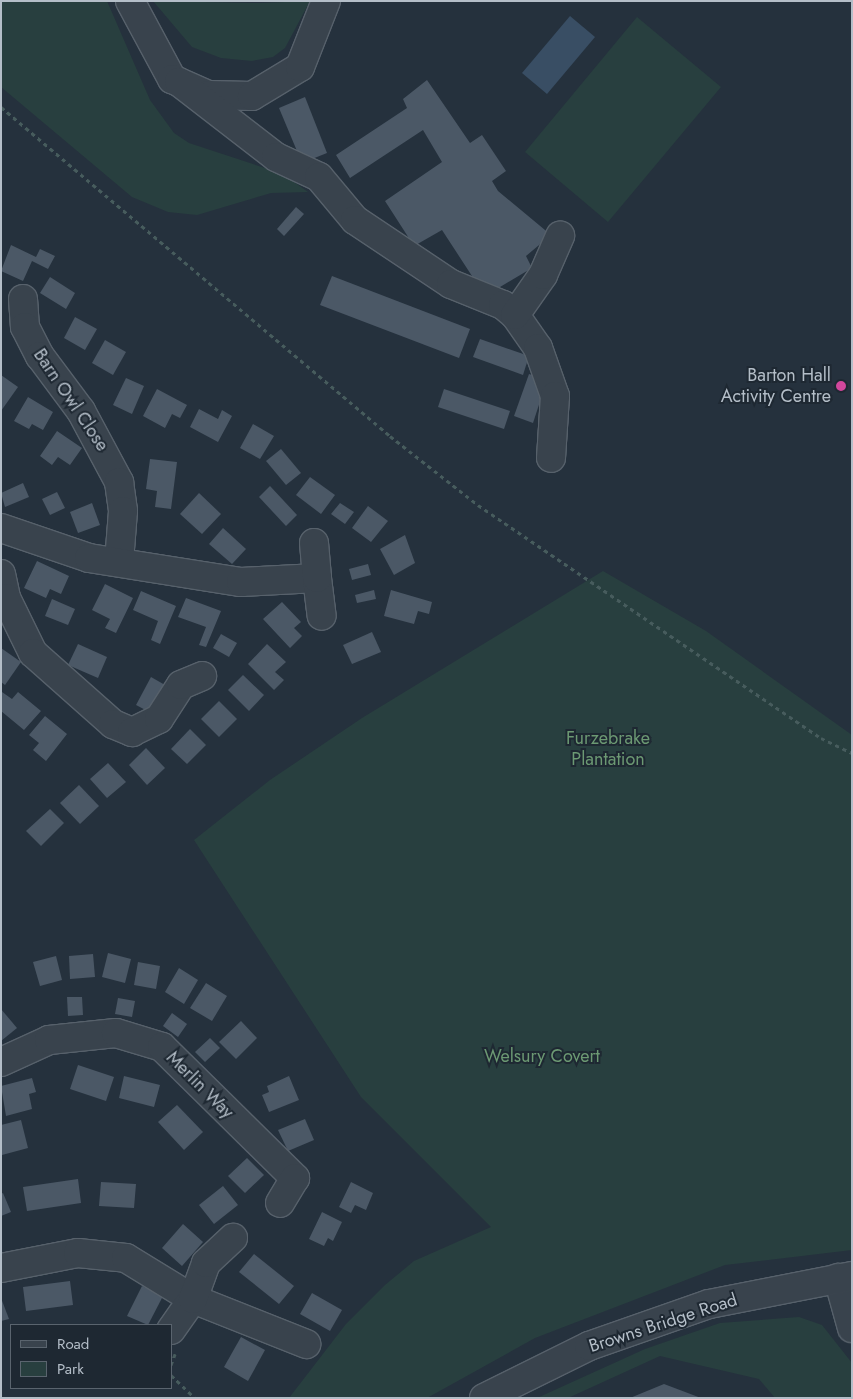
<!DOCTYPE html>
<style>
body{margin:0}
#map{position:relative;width:853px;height:1399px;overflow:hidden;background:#25313d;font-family:Jost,sans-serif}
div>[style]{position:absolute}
.green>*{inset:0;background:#283f3f}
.water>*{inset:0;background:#394e64}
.building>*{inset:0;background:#4b5866}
.path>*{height:3px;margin-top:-1.5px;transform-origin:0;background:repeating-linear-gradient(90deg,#475c5d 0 4px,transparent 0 8px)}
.roads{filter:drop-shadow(1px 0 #57616b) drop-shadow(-1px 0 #57616b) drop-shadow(0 1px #57616b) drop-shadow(0 -1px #57616b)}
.minor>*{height:28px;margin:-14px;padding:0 14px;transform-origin:14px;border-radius:14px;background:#39434d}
.dots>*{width:14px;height:14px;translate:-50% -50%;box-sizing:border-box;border:2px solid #1e2832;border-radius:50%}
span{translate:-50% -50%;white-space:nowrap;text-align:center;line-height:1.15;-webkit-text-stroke:4px #1e2832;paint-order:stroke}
.poi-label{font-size:18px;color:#b4bec8}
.right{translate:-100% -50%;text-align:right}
.street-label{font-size:18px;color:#b4bec8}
.park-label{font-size:18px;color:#6c9973}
.frame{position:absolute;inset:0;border:2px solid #b4bec8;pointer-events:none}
.legend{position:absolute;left:10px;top:1324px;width:162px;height:65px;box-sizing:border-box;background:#1e2832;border:1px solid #5a646e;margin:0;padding:6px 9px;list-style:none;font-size:15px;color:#b4bec8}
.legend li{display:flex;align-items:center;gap:10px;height:25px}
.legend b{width:25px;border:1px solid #5a646e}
</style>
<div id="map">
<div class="green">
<div style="clip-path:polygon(1px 1px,107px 1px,150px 100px,174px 133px,189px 143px,283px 174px,308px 192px,271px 193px,197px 215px,168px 212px,132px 197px,1px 87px)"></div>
<div style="clip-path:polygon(153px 1px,260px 3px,310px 1px,285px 48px,273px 57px,252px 61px,221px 58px,192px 47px)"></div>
<div style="clip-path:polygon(637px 17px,721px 87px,608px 222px,525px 152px)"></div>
<div style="clip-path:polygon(603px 571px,706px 631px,852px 735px,852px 1250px,725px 1265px,535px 1338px,427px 1398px,289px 1398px,346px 1324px,385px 1285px,414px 1261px,491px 1227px,361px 1097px,194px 840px,270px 780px,362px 718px)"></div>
<div style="clip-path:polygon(799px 1317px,822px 1325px,852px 1363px,852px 1398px,775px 1398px,759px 1379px,660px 1356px,568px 1398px,537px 1398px,645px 1349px,720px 1323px)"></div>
</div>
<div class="water">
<div style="clip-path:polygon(570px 16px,595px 37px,547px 94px,522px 73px)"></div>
</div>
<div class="building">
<div style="clip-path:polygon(427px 80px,470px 143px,482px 135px,506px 171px,492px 181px,498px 191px,551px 235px,526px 256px,532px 268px,485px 296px,442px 230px,414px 246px,385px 201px,442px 162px,423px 130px,350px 178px,336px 155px,407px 108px,403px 99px)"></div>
<div style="clip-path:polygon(305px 97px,327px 153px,302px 163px,279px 108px)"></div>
<div style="clip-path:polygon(296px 207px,304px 214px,284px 236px,277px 229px)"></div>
<div style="clip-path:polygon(11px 245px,36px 257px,40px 249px,55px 256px,48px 269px,32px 261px,23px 281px,1px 271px)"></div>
<div style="clip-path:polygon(332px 276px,470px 329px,459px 358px,320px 305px)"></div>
<div style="clip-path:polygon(50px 277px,75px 293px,66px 309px,40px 293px)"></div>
<div style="clip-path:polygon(75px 317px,97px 329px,85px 350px,64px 338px)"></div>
<div style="clip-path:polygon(480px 339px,529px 356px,523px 375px,473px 357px)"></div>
<div style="clip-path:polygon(105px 340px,126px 352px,113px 375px,92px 363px)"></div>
<div style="clip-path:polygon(529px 374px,547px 380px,533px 423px,514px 416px)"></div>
<div style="clip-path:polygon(1px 375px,18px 387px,1px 411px)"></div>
<div style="clip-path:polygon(126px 378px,144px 386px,132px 414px,113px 405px)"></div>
<div style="clip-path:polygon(157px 389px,187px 405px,180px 418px,172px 414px,165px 428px,143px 416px)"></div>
<div style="clip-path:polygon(444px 389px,510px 411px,504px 429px,438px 407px)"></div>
<div style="clip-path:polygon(28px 397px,53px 412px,43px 430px,32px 424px,29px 429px,14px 421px)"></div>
<div style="clip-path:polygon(199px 409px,218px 419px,222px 410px,232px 416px,218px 442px,190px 427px)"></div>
<div style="clip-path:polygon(253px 424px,274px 436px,260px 459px,240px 448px)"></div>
<div style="clip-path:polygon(57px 431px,82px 448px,70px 465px,58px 457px,52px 465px,40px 456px)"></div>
<div style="clip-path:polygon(281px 449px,301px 473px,286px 485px,266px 461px)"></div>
<div style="clip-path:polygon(150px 459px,177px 462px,171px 509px,155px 507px,157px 491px,146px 489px)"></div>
<div style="clip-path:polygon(310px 477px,335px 495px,321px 514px,296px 495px)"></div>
<div style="clip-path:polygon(23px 483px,29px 497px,5px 507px,1px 493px)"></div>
<div style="clip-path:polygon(270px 486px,297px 515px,286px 526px,259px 497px)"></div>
<div style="clip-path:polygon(57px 492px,65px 508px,50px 515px,42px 499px)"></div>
<div style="clip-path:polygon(199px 493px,221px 514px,202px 534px,180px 514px)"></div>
<div style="clip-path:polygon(92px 503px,100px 525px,78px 533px,70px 512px)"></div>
<div style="clip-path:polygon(340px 503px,354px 512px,345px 524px,331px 514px)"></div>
<div style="clip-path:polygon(368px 506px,388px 521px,371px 542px,352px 528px)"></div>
<div style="clip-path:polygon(223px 528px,246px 549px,232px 564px,209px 544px)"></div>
<div style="clip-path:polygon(405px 535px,415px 563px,394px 575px,380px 549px)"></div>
<div style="clip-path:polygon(37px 561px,69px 576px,61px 594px,50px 589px,46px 598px,24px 588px)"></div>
<div style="clip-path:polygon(368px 564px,371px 575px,352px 580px,349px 569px)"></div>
<div style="clip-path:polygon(105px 584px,133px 598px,116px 633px,105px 628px,110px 619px,92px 610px)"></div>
<div style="clip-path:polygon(374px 590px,376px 599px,357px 603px,355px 595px)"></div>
<div style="clip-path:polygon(391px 590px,432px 602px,429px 614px,418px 611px,414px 624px,384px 616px)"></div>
<div style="clip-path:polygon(141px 591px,176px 606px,160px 644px,151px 640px,158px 621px,133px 610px)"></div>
<div style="clip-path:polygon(186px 598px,221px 611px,206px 647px,199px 645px,206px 627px,178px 617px)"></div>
<div style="clip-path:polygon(52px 599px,75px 609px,68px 625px,45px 616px)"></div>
<div style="clip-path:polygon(282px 602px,301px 622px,294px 628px,302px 636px,290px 648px,263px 619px)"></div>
<div style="clip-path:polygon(372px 632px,381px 652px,352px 664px,343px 645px)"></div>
<div style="clip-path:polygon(221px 634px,237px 643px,229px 657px,213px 648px)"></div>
<div style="clip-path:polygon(78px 644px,107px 657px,98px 678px,68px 665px)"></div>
<div style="clip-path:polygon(267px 644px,286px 662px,275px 672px,284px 680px,274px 690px,248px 664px)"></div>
<div style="clip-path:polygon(1px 648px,21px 662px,5px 685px,1px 682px)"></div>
<div style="clip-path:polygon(243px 675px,264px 695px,249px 711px,228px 690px)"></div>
<div style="clip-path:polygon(151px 677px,172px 689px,157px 716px,136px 705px)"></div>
<div style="clip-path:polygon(2px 692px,12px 699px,18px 692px,41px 711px,24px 730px,1px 711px)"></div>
<div style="clip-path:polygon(219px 701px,237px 719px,219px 737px,201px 719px)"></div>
<div style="clip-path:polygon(45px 716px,67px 734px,46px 761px,33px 750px,39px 743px,29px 735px)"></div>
<div style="clip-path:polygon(190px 729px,206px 745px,187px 764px,171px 749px)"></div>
<div style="clip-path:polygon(146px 748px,165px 768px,147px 785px,129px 765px)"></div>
<div style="clip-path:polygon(108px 763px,126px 782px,107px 798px,90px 779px)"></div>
<div style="clip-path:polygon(79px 785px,99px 806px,80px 824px,60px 803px)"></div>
<div style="clip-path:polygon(50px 809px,64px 823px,41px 846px,26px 831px)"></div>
<div style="clip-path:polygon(108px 953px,131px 959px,125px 983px,102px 977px)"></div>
<div style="clip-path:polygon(93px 954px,95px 977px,70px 979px,69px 956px)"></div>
<div style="clip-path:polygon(56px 956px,62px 980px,40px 986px,33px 962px)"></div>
<div style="clip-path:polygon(138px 962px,160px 966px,156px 989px,134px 985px)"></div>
<div style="clip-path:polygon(179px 968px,198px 980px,184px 1004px,165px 992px)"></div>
<div style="clip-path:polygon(206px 983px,227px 996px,212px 1021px,190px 1008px)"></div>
<div style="clip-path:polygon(67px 997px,82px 997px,83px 1015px,68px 1016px)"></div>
<div style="clip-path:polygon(118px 998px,135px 1001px,132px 1017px,115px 1014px)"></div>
<div style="clip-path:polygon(1px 1009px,17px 1028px,1px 1041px)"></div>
<div style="clip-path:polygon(172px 1013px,187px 1024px,178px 1037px,163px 1026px)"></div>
<div style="clip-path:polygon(241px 1021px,257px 1038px,236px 1059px,219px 1042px)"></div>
<div style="clip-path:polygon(210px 1038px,220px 1048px,205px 1062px,195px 1052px)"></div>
<div style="clip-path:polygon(78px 1065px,114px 1077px,106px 1101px,70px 1089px)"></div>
<div style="clip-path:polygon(124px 1076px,160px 1085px,154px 1107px,119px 1098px)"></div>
<div style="clip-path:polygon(289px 1076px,299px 1100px,269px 1112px,262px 1095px,269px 1092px,267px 1086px)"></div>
<div style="clip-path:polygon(32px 1078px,36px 1092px,29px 1094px,32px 1109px,6px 1116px,1px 1086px)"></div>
<div style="clip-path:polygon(177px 1105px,203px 1132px,184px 1150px,158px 1122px)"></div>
<div style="clip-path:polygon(305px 1119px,314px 1140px,288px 1151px,278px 1130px)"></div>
<div style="clip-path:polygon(21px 1120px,28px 1148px,2px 1155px,1px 1125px)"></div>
<div style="clip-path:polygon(247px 1158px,264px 1175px,245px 1193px,228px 1176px)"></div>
<div style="clip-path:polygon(78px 1179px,81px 1203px,27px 1211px,23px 1187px)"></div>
<div style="clip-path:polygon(101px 1182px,136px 1184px,134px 1208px,99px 1206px)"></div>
<div style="clip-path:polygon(351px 1182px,373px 1193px,366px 1210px,355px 1205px,351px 1213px,339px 1207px)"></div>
<div style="clip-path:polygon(223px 1186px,238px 1205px,214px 1224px,199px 1205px)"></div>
<div style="clip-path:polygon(3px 1193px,11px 1212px,1px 1216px,1px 1194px)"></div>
<div style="clip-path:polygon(322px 1212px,342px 1222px,333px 1241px,328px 1238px,324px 1246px,309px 1239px)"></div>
<div style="clip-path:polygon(183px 1224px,203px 1242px,182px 1266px,162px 1248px)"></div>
<div style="clip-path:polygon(254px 1254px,294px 1286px,279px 1304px,239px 1272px)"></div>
<div style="clip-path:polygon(70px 1281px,73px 1305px,26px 1311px,23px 1287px)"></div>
<div style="clip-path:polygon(142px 1286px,163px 1296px,148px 1325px,127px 1316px)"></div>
<div style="clip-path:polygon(312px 1293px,342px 1310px,330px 1331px,300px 1314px)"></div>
<div style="clip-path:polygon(1px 1298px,9px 1319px,1px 1321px)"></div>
<div style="clip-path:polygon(241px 1337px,265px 1350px,248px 1381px,224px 1367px)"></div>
<div style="clip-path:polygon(664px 1384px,701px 1398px,630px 1398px)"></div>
</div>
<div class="path">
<div style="left:1px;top:107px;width:509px;rotate:40.22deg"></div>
<div style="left:390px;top:436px;width:112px;rotate:38.1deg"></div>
<div style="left:478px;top:505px;width:415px;rotate:34.2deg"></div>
<div style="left:821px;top:738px;width:34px;rotate:26deg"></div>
<div style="left:171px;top:1365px;width:12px;rotate:-70deg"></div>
<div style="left:171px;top:1375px;width:33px;rotate:44deg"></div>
</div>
<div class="roads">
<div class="minor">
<div style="left:130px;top:1px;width:89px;rotate:61.7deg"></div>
<div style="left:172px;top:79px;width:39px;rotate:24deg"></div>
<div style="left:208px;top:95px;width:44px;rotate:1.3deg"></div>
<div style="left:252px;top:96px;width:56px;rotate:-31.1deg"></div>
<div style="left:300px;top:67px;width:71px;rotate:-68.5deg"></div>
<div style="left:179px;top:82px;width:123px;rotate:37.7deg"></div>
<div style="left:276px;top:157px;width:47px;rotate:24.9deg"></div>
<div style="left:319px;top:177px;width:56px;rotate:50.1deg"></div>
<div style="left:355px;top:220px;width:115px;rotate:33.7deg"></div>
<div style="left:451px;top:284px;width:56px;rotate:22deg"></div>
<div style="left:503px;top:305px;width:16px;rotate:40deg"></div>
<div style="left:515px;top:315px;width:40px;rotate:55.1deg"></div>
<div style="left:538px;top:348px;width:51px;rotate:70.5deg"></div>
<div style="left:555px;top:396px;width:62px;rotate:93.7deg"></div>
<div style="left:23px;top:299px;width:28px;rotate:86deg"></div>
<div style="left:25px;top:327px;width:33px;rotate:63deg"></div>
<div style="left:40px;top:356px;width:69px;rotate:53.3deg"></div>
<div style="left:81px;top:411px;width:81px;rotate:61.8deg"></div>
<div style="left:119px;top:482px;width:29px;rotate:82deg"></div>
<div style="left:123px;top:511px;width:51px;rotate:94.5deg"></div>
<div style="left:515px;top:315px;width:49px;rotate:-55deg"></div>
<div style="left:543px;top:275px;width:43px;rotate:-66.4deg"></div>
<div style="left:1px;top:528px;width:93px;rotate:18.8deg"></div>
<div style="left:89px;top:558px;width:154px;rotate:9deg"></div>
<div style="left:241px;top:582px;width:76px;rotate:-3deg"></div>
<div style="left:317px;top:578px;width:38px;rotate:83deg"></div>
<div style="left:314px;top:543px;width:35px;rotate:85deg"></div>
<div style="left:1px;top:574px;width:25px;rotate:78deg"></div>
<div style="left:6px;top:598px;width:61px;rotate:63.9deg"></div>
<div style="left:33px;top:653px;width:107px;rotate:41.6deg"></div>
<div style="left:113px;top:724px;width:21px;rotate:23deg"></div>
<div style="left:132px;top:732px;width:30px;rotate:-26deg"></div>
<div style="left:159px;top:719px;width:40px;rotate:-57.1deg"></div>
<div style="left:181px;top:685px;width:23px;rotate:-23deg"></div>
<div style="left:1px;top:1062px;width:53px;rotate:-24.6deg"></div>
<div style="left:49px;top:1040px;width:67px;rotate:-6deg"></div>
<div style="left:116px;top:1033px;width:48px;rotate:16.9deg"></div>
<div style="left:162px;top:1047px;width:187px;rotate:44.6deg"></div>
<div style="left:295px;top:1178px;width:29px;rotate:121deg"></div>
<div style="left:1px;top:1268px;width:78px;rotate:-11deg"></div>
<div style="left:78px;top:1253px;width:48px;rotate:5.9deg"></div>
<div style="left:126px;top:1258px;width:79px;rotate:31.5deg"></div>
<div style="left:193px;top:1299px;width:122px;rotate:21.7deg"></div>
<div style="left:838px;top:1278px;width:52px;rotate:74.4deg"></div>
<div style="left:171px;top:1330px;width:38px;rotate:-55deg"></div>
<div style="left:193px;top:1299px;width:38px;rotate:-70deg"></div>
<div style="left:206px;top:1263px;width:37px;rotate:-43deg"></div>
<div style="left:484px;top:1398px;width:117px;rotate:-26.3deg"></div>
<div style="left:589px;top:1346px;width:127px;rotate:-19.3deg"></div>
<div style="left:709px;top:1304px;width:146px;rotate:-11.1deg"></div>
</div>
</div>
<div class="dots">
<div style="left:841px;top:386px;background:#d1479c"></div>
</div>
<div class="poi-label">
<span class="right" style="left:831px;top:386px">Barton Hall<br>Activity Centre</span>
</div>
<div class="street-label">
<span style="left:71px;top:400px;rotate:56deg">Barn Owl Close</span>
<span style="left:200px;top:1085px;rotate:45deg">Merlin Way</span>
<span style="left:663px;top:1323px;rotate:-18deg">Browns Bridge Road</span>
</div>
<div class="park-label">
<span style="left:608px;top:749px">Furzebrake<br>Plantation</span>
<span style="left:542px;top:1056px">Welsury Covert</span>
</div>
<div class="frame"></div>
<ul class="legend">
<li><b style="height:6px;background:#39434d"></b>Road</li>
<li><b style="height:14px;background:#283f3f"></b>Park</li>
</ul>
</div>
